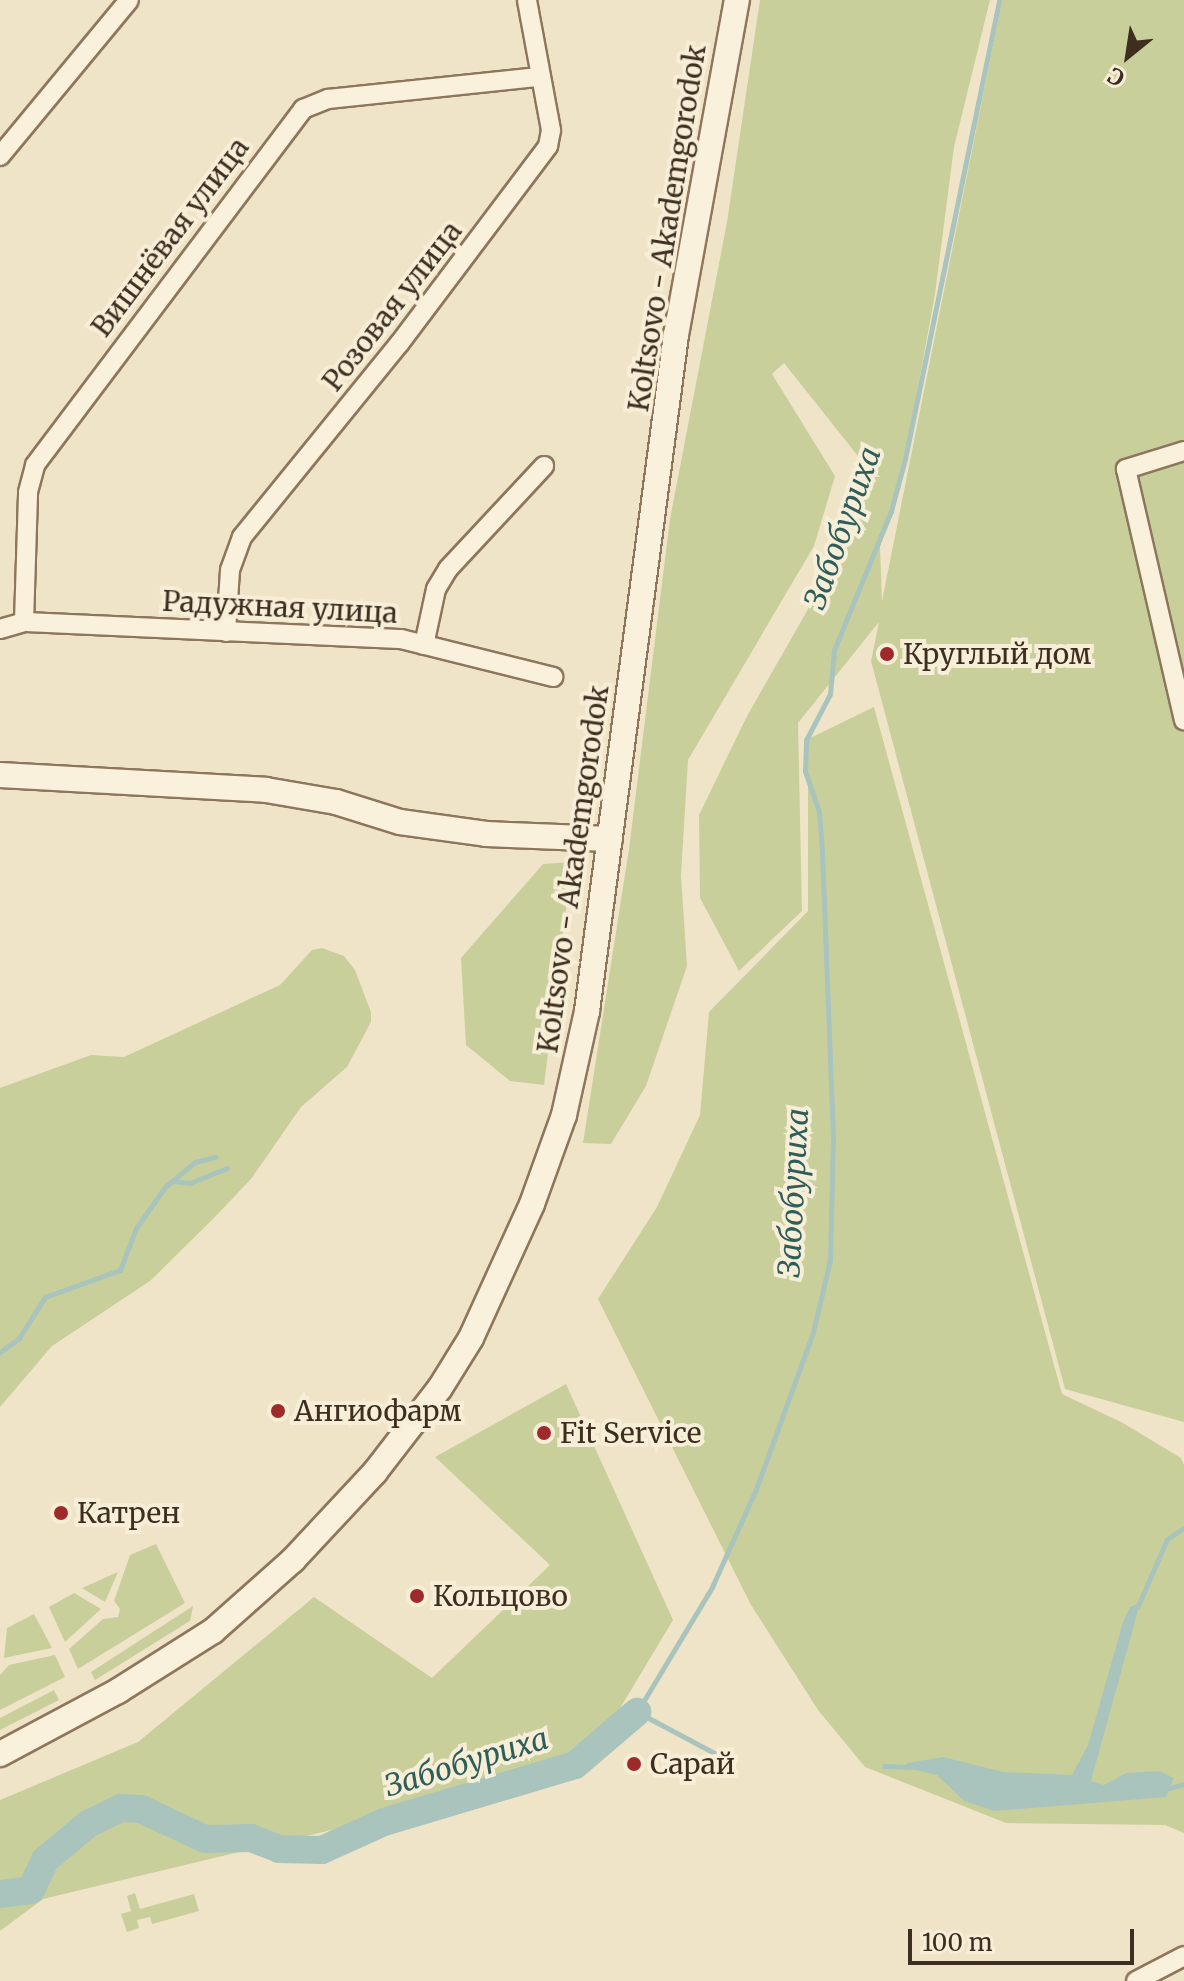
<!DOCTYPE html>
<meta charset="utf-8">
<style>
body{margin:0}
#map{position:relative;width:1184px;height:1981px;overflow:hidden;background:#f0e4c8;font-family:Merriweather,serif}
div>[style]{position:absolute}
.green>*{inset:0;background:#c9cf9b}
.water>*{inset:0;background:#a9c4bc}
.stream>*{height:5px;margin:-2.5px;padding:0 2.5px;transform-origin:2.5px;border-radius:2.5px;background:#a9c4bc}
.river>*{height:28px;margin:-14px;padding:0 14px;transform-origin:14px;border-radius:14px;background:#a9c4bc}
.roads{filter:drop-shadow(2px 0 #8d765c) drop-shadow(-2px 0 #8d765c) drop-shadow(0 2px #8d765c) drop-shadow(0 -2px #8d765c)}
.street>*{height:18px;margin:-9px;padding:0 9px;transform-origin:9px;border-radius:9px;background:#faf1dc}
.secondary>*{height:24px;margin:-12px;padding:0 12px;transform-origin:12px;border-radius:12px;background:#faf1dc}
.dots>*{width:22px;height:22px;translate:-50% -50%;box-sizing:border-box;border:4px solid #f7eed8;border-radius:50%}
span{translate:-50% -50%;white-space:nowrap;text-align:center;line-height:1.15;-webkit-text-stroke:8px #f7eed8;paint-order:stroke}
.street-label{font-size:28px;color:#3d2e20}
.poi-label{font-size:28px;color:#3d2e20}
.left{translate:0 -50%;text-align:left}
.water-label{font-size:30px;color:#2f5d5a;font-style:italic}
.north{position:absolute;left:1088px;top:16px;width:80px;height:80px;-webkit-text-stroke:6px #f7eed8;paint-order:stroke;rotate:210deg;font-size:22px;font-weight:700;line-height:32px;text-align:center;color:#3d2e20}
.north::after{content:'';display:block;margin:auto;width:28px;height:36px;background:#3d2e20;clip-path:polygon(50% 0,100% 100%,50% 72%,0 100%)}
.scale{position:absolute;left:908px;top:1929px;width:226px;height:36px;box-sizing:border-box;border:4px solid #3d2e20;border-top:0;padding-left:10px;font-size:24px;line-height:28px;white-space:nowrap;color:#3d2e20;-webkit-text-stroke:6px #f7eed8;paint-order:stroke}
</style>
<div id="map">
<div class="green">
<div style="clip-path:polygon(760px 0,990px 0,954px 147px,935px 294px,904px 464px,880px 547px,882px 601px,1002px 0,1184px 0,1184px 1422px,1065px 1389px,871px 661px,879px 622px,798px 723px,802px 911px,739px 971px,700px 898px,699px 815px,747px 716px,855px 527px,869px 470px,784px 363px,772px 374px,835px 476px,814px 546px,688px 760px,681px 876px,687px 966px,646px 1086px,611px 1144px,583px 1143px,629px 849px,670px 519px,727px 222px)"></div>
<div style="clip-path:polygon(874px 707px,1062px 1394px,1123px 1423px,1181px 1458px,1184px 1465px,1184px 1833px,1165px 1825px,1006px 1823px,865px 1767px,818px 1710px,751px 1605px,598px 1299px,657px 1207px,700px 1115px,709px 1012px,808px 911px,808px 739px)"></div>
<div style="clip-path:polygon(572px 862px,544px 1085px,510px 1081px,466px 1045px,461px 958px,543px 864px)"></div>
<div style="clip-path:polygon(322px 948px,344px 956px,355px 970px,371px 1012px,371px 1022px,347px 1067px,301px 1107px,251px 1179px,213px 1219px,150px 1281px,52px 1346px,0 1407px,0 1088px,91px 1055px,124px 1057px,280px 985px,312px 950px)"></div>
<div style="clip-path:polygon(566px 1384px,673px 1620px,583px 1770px,43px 1899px,0 1931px,0 1800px,138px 1742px,314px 1597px,432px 1678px,550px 1565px,435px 1457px)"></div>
<div style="clip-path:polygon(156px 1544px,185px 1603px,78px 1669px,69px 1649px,103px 1619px,118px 1617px,120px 1609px,114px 1601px,130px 1555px)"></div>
<div style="clip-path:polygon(118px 1572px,105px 1602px,82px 1588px)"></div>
<div style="clip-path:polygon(74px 1593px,101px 1609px,65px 1642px,49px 1607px)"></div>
<div style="clip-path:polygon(193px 1606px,190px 1621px,95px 1680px,91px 1672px)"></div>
<div style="clip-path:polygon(34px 1614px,52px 1648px,4px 1658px,7px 1628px)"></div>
<div style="clip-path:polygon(55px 1655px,65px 1677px,0 1710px,0 1675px,9px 1665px)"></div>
<div style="clip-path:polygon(54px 1690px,59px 1700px,0 1730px,0 1718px)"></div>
<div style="clip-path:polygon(135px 1893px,140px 1909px,194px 1894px,199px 1911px,152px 1924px,150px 1917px,137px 1920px,139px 1928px,127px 1932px,121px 1914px,131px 1911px,127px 1896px)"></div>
</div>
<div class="water">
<div style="clip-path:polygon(1140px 1603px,1091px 1781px,1104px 1785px,1126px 1773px,1160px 1771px,1174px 1778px,1166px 1797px,994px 1811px,964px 1801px,937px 1775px,907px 1768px,907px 1763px,943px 1757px,1003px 1772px,1072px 1775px,1088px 1745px,1123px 1622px,1130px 1607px)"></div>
</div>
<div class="stream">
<div style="left:172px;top:1181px;width:18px;rotate:6deg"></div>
<div style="left:190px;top:1183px;width:40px;rotate:-22deg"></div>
<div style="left:0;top:1352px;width:24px;rotate:-36deg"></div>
<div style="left:19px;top:1338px;width:49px;rotate:-57.6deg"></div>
<div style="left:45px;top:1297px;width:80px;rotate:-19.8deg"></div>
<div style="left:120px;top:1270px;width:45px;rotate:-69.1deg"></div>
<div style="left:136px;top:1228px;width:50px;rotate:-54.7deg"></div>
<div style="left:165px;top:1187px;width:39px;rotate:-40deg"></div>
<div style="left:195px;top:1162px;width:21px;rotate:-14deg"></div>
<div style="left:1138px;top:1606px;width:73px;rotate:-66.6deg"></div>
<div style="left:1167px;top:1539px;width:20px;rotate:-33deg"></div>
<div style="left:718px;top:1755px;width:92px;rotate:-152deg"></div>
<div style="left:637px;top:1712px;width:146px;rotate:-59deg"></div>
<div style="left:712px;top:1587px;width:107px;rotate:-65.8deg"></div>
<div style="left:756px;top:1489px;width:167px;rotate:-70deg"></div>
<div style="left:813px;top:1332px;width:74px;rotate:-76.7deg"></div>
<div style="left:830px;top:1260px;width:122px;rotate:-88.6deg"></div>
<div style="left:833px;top:1138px;width:286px;rotate:-92.2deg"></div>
<div style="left:822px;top:852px;width:40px;rotate:-94.3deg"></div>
<div style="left:819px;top:812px;width:43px;rotate:-108.9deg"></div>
<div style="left:805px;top:771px;width:31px;rotate:-88deg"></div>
<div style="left:806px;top:740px;width:52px;rotate:-62.4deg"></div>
<div style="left:830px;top:694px;width:44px;rotate:-84.8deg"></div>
<div style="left:834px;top:650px;width:150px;rotate:-67.7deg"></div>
<div style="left:891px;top:511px;width:54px;rotate:-74.9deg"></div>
<div style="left:905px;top:459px;width:469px;rotate:-78.4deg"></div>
<div style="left:884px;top:1766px;width:30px;rotate:2deg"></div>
<div style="left:1166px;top:1789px;width:19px;rotate:-16deg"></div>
</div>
<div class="river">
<div style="left:0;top:1894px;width:31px;rotate:-7deg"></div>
<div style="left:31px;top:1890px;width:33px;rotate:-65deg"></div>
<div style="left:45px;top:1860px;width:56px;rotate:-39.9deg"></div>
<div style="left:88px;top:1824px;width:37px;rotate:-26deg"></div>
<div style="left:121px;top:1808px;width:20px;rotate:3deg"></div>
<div style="left:141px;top:1809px;width:71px;rotate:25.1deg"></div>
<div style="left:205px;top:1839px;width:46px;rotate:-1.2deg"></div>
<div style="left:251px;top:1838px;width:30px;rotate:21deg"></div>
<div style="left:279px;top:1849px;width:43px;rotate:1.3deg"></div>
<div style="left:322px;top:1850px;width:68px;rotate:-24.3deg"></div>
<div style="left:384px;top:1822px;width:199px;rotate:-16.6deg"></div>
<div style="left:575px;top:1765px;width:82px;rotate:-40.5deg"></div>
</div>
<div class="roads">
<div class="street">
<div style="left:0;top:156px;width:202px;rotate:-50.4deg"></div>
<div style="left:1184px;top:451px;width:61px;rotate:162.8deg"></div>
<div style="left:1126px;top:469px;width:258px;rotate:77deg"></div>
<div style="left:24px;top:622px;width:130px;rotate:-88.2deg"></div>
<div style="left:28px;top:492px;width:28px;rotate:-75deg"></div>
<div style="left:35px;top:465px;width:446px;rotate:-53deg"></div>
<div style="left:303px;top:109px;width:27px;rotate:-22deg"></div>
<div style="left:328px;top:99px;width:212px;rotate:-6deg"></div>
<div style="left:0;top:629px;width:25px;rotate:-16deg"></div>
<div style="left:24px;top:622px;width:377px;rotate:2.6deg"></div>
<div style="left:401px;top:639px;width:157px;rotate:14deg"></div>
<div style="left:226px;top:632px;width:62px;rotate:-86.3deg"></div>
<div style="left:230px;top:570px;width:35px;rotate:-70deg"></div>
<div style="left:242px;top:537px;width:249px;rotate:-50.9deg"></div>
<div style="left:399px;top:344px;width:248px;rotate:-53deg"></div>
<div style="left:548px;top:146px;width:16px;rotate:-79deg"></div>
<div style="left:551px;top:130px;width:132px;rotate:-100.5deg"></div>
<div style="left:424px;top:645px;width:57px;rotate:-77.9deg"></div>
<div style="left:436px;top:589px;width:23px;rotate:-59deg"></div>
<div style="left:448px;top:569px;width:141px;rotate:-47deg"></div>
<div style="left:1136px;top:1981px;width:54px;rotate:-27.5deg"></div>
</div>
<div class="secondary">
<div style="left:0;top:775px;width:266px;rotate:3.2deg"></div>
<div style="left:266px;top:790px;width:71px;rotate:9.7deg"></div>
<div style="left:336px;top:802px;width:67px;rotate:17.4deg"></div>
<div style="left:400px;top:822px;width:87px;rotate:7.9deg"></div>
<div style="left:486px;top:834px;width:124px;rotate:2.3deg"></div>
<div style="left:0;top:1754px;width:134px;rotate:-28.1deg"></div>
<div style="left:118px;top:1691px;width:112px;rotate:-32.3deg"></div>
<div style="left:213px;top:1631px;width:107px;rotate:-41.6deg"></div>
<div style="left:293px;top:1560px;width:120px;rotate:-47deg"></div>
<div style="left:375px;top:1472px;width:106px;rotate:-52.3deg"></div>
<div style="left:440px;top:1388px;width:59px;rotate:-58.2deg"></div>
<div style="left:471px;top:1338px;width:147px;rotate:-65.5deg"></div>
<div style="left:532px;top:1204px;width:95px;rotate:-70.2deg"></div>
<div style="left:564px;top:1115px;width:107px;rotate:-77.5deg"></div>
<div style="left:587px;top:1011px;width:682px;rotate:-82.5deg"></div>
<div style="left:676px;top:335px;width:341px;rotate:-79.7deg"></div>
</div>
</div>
<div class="dots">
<div style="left:887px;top:654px;background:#9e2a2b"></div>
<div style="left:278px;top:1411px;background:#9e2a2b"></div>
<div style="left:544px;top:1433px;background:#9e2a2b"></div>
<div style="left:61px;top:1513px;background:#9e2a2b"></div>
<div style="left:417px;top:1596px;background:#9e2a2b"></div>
<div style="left:634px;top:1764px;background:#9e2a2b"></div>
</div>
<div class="street-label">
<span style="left:667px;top:228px;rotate:-81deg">Koltsovo - Akademgorodok</span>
<span style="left:170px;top:237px;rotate:-53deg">Вишнёвая улица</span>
<span style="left:392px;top:306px;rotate:-52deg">Розовая улица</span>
<span style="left:280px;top:607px;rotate:3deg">Радужная улица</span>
<span style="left:573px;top:869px;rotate:-82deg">Koltsovo - Akademgorodok</span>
</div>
<div class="poi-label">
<span class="left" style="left:903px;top:654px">Круглый дом</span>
<span class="left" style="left:294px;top:1411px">Ангиофарм</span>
<span class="left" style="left:560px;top:1433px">Fit Service</span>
<span class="left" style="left:77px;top:1513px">Катрен</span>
<span class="left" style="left:433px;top:1596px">Кольцово</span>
<span class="left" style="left:650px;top:1764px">Сарай</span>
</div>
<div class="water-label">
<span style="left:842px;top:528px;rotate:-70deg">Забобуриха</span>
<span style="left:793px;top:1193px;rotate:-87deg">Забобуриха</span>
<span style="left:466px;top:1762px;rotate:-17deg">Забобуриха</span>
</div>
<div class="north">С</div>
<div class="scale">100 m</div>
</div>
